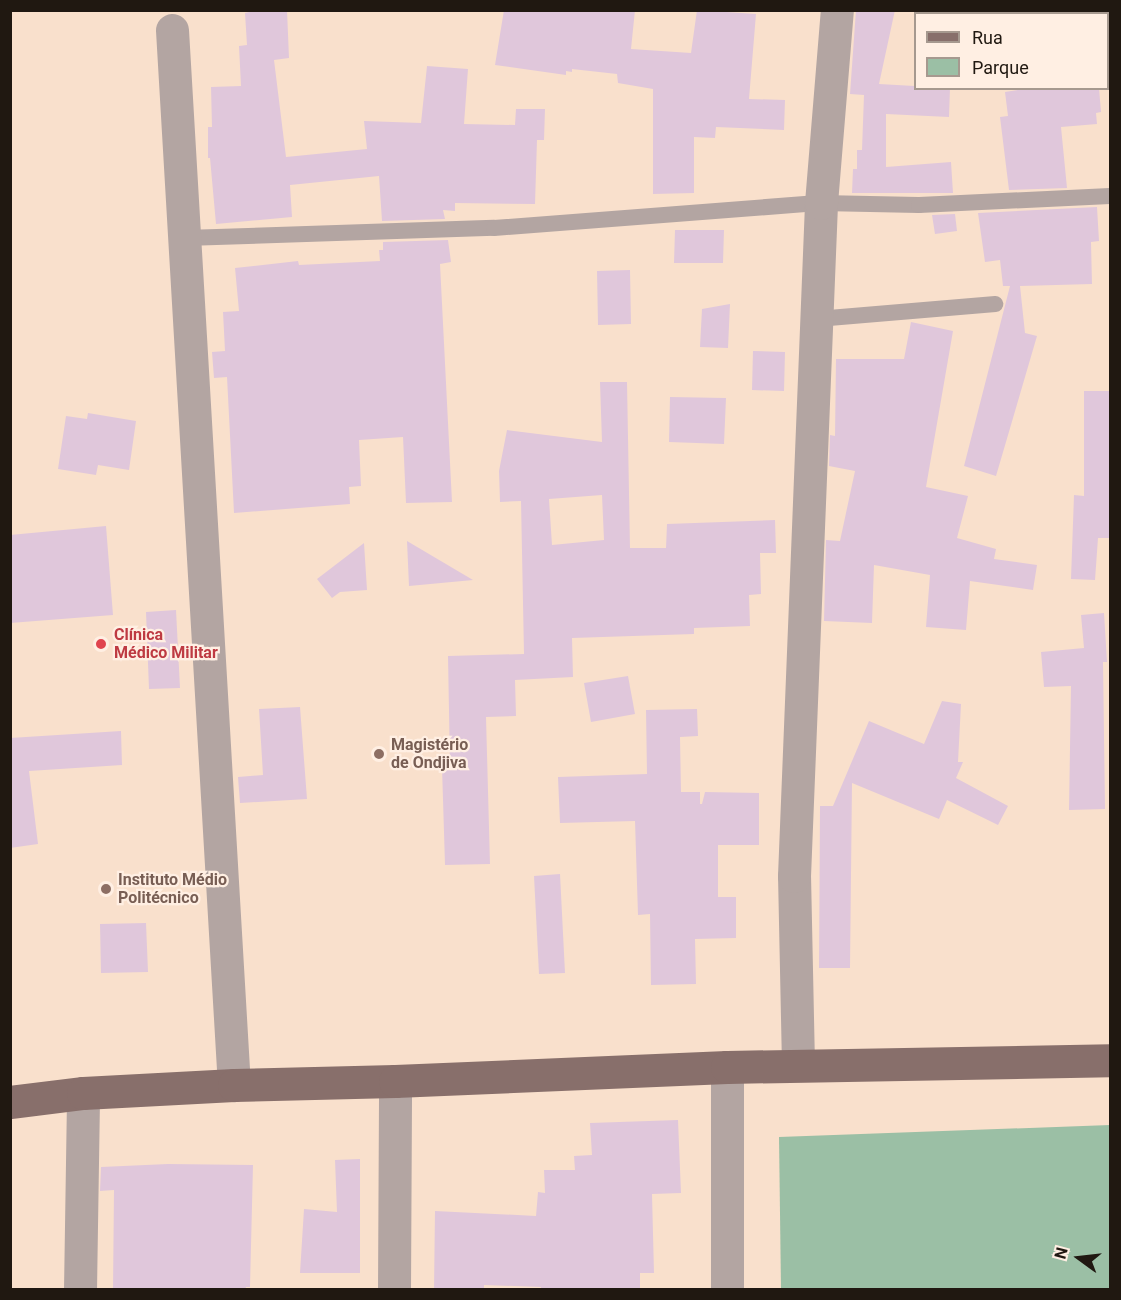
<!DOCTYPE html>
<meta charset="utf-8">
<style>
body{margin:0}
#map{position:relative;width:1121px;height:1300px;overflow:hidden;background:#f9e0cc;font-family:Roboto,sans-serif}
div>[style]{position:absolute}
.green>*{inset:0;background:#9bbfa5}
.building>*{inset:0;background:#e0c7db}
.lane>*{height:16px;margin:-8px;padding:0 8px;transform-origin:8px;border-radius:8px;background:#b3a5a2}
.street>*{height:33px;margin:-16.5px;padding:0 16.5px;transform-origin:16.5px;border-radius:16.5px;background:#b3a5a2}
.primary>*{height:33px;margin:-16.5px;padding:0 16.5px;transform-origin:16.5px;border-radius:16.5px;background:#886f6b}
.dots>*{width:16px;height:16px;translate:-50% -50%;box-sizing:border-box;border:3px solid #ffefe3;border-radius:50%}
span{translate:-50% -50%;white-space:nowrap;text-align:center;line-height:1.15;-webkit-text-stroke:4.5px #ffefe3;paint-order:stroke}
.health-label{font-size:16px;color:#be3a42;font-weight:700}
.left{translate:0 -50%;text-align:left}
.education-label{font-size:16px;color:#785e54;font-weight:700}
.frame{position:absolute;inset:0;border:12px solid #201811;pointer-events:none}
.legend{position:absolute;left:914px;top:12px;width:195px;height:78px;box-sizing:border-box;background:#ffefe3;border:2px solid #a6998f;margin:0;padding:8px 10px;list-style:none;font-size:18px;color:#201811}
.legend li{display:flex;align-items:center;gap:12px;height:30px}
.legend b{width:30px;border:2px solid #a6998f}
.north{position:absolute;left:1049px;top:1228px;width:60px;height:60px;-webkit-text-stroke:4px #ffefe3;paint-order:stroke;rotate:285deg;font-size:16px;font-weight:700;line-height:24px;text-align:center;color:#201811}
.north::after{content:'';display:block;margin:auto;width:21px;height:27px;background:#201811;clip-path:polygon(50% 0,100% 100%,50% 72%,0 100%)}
</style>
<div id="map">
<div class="green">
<div style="clip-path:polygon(1110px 1125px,1110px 1289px,781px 1289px,779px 1137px)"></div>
</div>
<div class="building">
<div style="clip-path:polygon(258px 10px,287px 10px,289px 58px,274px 60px,286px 157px,367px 149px,364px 121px,421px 123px,427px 66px,468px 69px,464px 124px,515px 125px,516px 109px,545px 109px,544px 140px,537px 140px,535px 204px,455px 203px,455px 211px,443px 210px,445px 219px,382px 221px,379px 176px,290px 185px,292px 217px,216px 224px,210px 158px,208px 158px,208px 127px,212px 127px,211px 87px,241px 86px,239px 46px,247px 45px,245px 13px)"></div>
<div style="clip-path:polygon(504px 10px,635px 10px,631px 49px,691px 53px,697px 10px,756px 14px,749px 99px,785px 100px,784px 130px,716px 127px,715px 138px,694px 137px,694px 193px,653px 194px,653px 89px,618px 83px,617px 74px,572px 69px,572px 72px,566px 71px,566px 75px,495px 65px)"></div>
<div style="clip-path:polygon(856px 10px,895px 10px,879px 84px,950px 88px,949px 117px,886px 114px,886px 167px,951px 162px,953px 193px,852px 193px,853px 169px,857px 169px,857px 150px,862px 150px,864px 95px,850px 94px)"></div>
<div style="clip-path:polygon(1032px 88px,1099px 88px,1101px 112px,1096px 113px,1097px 124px,1061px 127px,1067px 188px,1009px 190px,1000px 117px,1008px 116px,1005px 92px)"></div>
<div style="clip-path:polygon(1097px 207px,1099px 241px,1091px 242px,1092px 284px,1020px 286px,1025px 333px,1037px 336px,996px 476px,964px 466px,1010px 286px,1003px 286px,1000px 260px,985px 262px,978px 213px)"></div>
<div style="clip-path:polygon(955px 214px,957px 231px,935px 234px,932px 215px)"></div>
<div style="clip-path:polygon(675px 230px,724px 230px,723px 263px,674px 263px)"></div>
<div style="clip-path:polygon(448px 240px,451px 262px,440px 264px,452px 502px,406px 503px,403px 437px,359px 440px,361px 486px,349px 487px,350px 504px,234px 513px,227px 377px,214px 378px,212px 352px,225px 351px,223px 312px,239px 311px,235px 268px,298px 261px,299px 265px,380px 261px,379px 250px,383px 250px,383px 242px)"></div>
<div style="clip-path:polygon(630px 270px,631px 324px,598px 325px,597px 271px)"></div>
<div style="clip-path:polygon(730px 304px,728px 348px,700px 347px,702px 309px)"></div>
<div style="clip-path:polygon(911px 322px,953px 331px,926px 487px,968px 496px,957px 538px,996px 549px,994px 559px,1037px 565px,1033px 590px,970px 581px,966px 630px,926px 627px,930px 575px,874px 565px,872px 623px,824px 621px,826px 540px,840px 541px,855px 471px,829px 466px,830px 435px,835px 436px,836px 359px,904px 359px)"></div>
<div style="clip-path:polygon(753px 351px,785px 352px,784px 391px,752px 390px)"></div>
<div style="clip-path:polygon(evenodd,600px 382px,627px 382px,630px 548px,666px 548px,667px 524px,775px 520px,776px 553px,760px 553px,761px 594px,749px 595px,750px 626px,694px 628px,694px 634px,572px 638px,573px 677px,515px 680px,516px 716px,486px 717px,490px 864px,445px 865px,442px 767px,450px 766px,448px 656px,524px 654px,521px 501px,500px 502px,499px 471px,507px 430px,602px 442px,600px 382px,602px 495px,604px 540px,552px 545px,549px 499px,602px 495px)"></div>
<div style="clip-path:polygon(1084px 391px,1109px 391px,1110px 538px,1098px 538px,1095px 580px,1071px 579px,1074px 495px,1084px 496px)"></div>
<div style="clip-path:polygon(670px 397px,726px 398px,724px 444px,669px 442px)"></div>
<div style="clip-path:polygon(88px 413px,136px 421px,129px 470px,98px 465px,96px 475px,58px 469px,66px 416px,87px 419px)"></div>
<div style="clip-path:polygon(106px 526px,113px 615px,10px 623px,10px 535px)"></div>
<div style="clip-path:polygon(407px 541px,473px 580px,409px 586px)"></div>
<div style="clip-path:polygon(364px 543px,367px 590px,340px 592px,332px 598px,317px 579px)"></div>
<div style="clip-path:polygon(176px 610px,180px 688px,149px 689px,146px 612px)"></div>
<div style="clip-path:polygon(1104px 613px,1107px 662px,1103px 662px,1105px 809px,1069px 810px,1071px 686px,1044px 687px,1041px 652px,1084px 648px,1081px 615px)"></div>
<div style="clip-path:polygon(628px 676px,635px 714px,591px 722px,584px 683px)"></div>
<div style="clip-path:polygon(942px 701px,961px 704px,958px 762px,963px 762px,956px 778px,1008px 806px,998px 825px,947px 800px,939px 819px,852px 783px,850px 968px,819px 968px,820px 806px,833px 806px,869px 721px,924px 744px)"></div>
<div style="clip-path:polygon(300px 707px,307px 799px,240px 803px,238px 777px,263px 775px,259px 709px)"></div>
<div style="clip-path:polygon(697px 709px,698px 736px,680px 737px,681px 792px,700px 792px,700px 804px,702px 804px,705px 792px,759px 793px,759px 845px,718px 845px,718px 897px,736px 897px,736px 938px,695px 939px,696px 984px,651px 985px,650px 914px,638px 915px,635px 821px,560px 823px,558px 777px,647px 774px,646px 710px)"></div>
<div style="clip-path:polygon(121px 731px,122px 765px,29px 771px,38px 844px,10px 848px,10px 738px)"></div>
<div style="clip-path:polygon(560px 874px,565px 973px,539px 974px,534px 876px)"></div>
<div style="clip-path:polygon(146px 923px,148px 972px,101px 973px,100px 924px)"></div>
<div style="clip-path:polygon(678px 1120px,681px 1193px,652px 1194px,654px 1273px,640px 1273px,640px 1290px,541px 1290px,541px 1287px,484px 1285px,484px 1290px,434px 1290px,435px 1211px,536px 1216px,538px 1192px,545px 1193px,544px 1170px,575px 1170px,574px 1156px,592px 1155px,590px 1123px)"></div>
<div style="clip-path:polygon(360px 1159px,360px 1273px,300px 1273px,304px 1209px,337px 1212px,335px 1160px)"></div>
<div style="clip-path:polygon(168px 1164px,253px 1165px,250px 1287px,246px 1287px,245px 1290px,113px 1290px,114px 1190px,100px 1191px,101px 1167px)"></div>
</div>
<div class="lane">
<div style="left:1050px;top:10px;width:20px;rotate:11deg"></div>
<div style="left:1108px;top:18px;width:2px"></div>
<div style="left:185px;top:238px;width:309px;rotate:-1.9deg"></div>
<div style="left:494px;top:228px;width:328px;rotate:-4.4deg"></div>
<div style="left:821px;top:203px;width:98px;rotate:1.2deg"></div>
<div style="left:919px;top:205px;width:191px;rotate:-2.7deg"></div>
<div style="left:817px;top:319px;width:179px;rotate:-4.8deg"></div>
</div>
<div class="street">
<div style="left:172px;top:30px;width:1057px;rotate:86.64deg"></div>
<div style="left:798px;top:1065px;width:189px;rotate:-91.2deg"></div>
<div style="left:794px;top:876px;width:674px;rotate:-87.7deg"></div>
<div style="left:821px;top:203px;width:194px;rotate:-85.3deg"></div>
<div style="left:80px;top:1290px;width:197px;rotate:-89.1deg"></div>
<div style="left:394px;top:1290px;width:209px;rotate:-89.7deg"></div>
<div style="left:727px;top:1290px;width:223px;rotate:-90deg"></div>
</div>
<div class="primary">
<div style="left:10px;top:1102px;width:74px;rotate:-7deg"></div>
<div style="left:83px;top:1093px;width:151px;rotate:-3deg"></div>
<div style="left:234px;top:1085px;width:161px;rotate:-1.4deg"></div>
<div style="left:395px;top:1081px;width:332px;rotate:-2.4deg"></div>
<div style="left:727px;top:1067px;width:383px;rotate:-1deg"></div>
</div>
<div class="dots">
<div style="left:101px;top:644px;background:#e0444e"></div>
<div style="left:379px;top:754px;background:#8d6e63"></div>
<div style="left:106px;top:889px;background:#8d6e63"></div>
</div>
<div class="health-label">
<span class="left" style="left:114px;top:644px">Clínica<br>Médico Militar</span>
</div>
<div class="education-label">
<span class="left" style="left:391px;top:754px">Magistério<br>de Ondjiva</span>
<span class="left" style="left:118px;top:889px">Instituto Médio<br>Politécnico</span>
</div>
<div class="frame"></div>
<ul class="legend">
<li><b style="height:8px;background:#886f6b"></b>Rua</li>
<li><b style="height:16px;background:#9bbfa5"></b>Parque</li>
</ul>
<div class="north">N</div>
</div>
